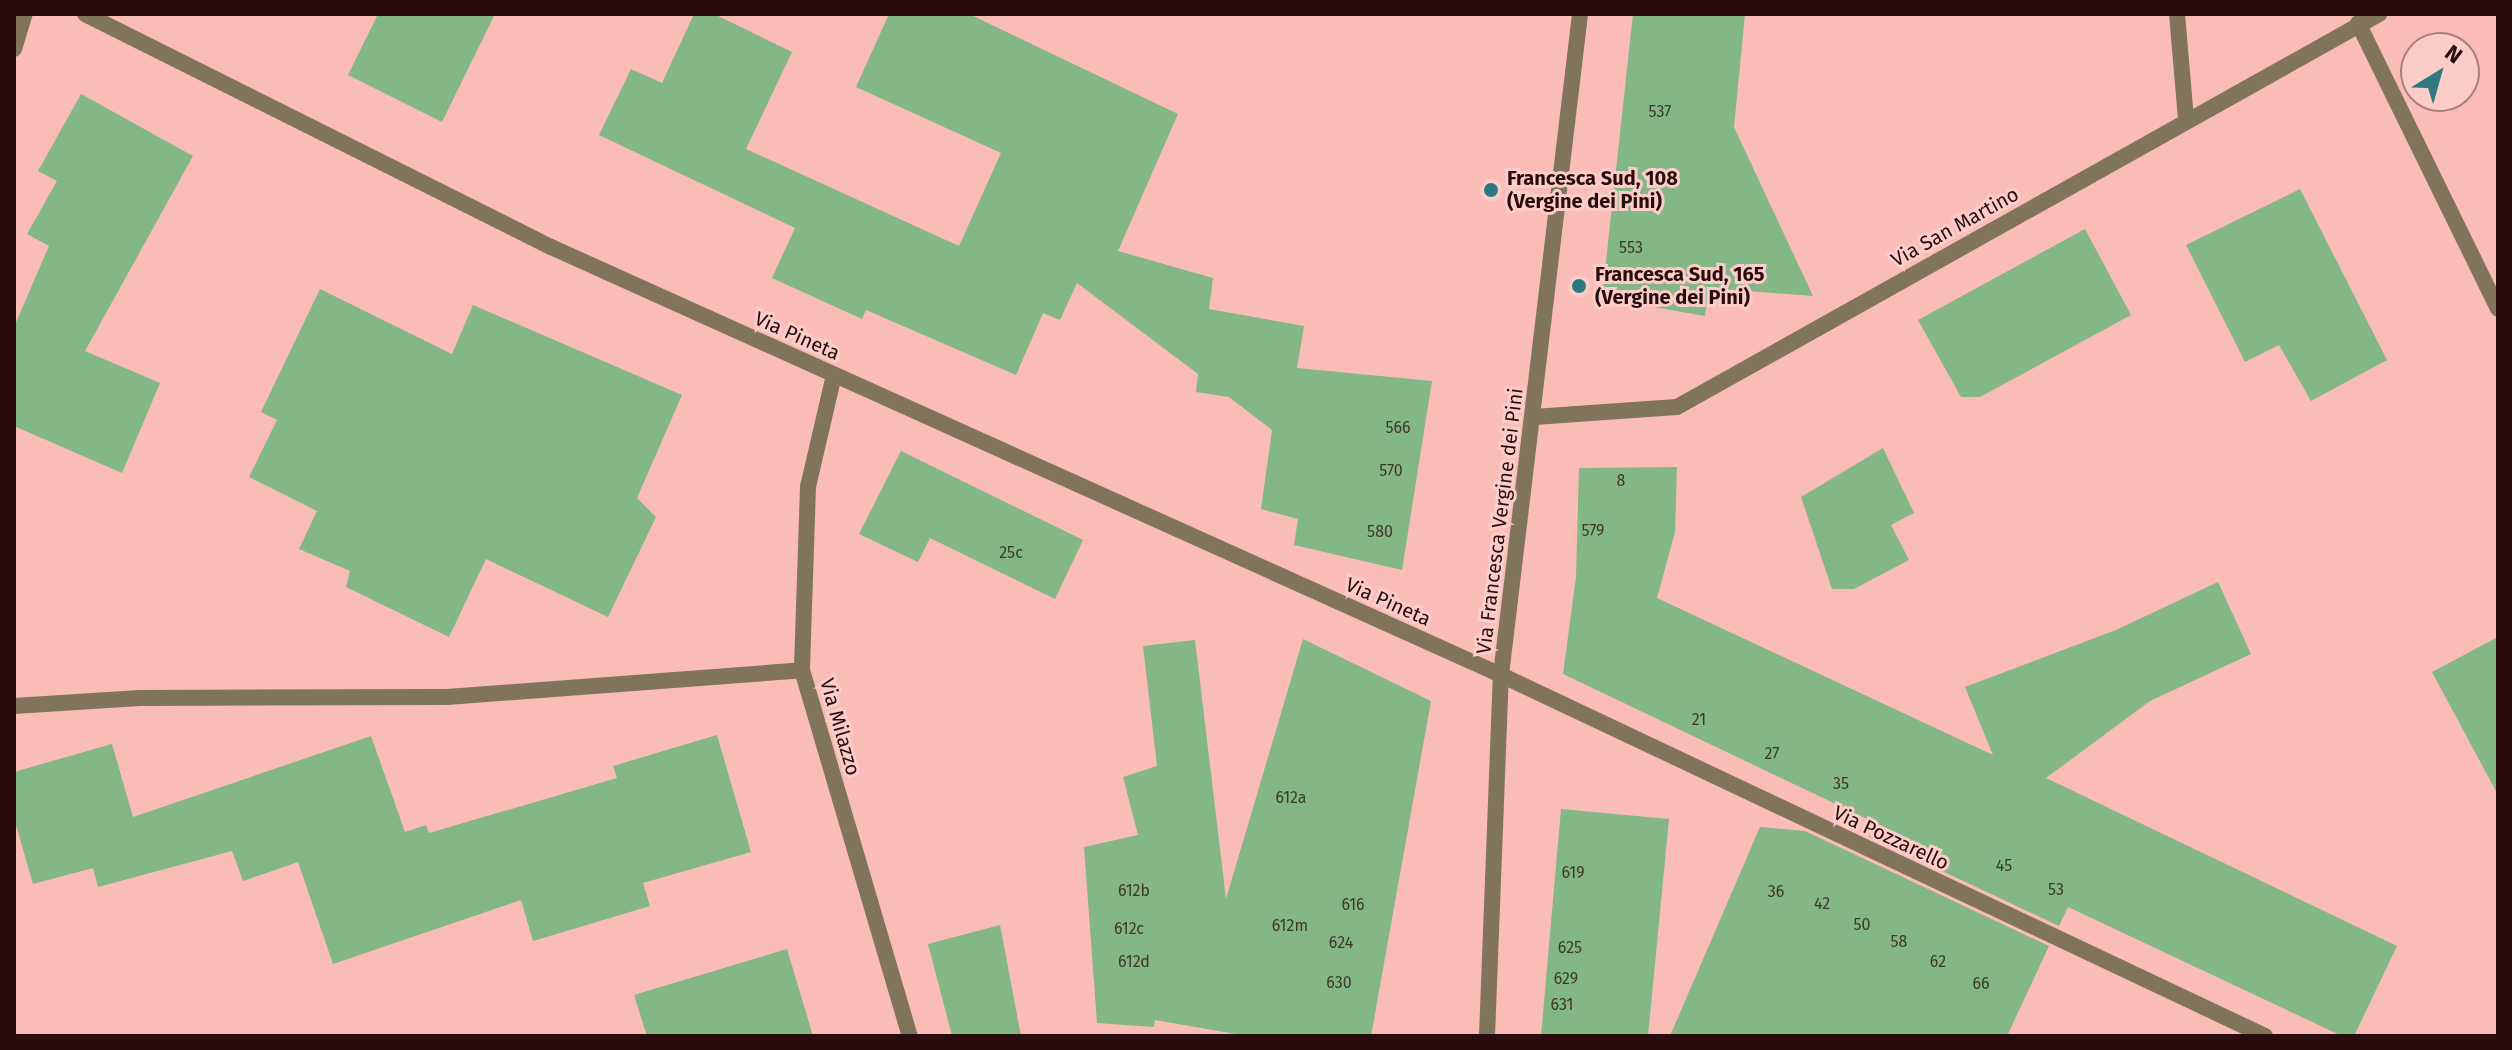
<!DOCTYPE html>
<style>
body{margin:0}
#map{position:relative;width:2512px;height:1050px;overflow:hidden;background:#f9bcb6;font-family:"Fira Sans",sans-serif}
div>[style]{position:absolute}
.building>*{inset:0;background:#83b785}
.minor>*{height:16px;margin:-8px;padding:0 8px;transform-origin:8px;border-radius:8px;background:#80745a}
.tertiary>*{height:16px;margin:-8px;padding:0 8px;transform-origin:8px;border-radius:8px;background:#80745a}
.dots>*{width:22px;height:22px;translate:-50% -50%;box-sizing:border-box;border:4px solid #fccdc8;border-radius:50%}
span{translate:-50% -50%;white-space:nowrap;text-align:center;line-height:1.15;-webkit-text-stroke:6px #fccdc8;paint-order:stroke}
.number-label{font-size:16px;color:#3f382a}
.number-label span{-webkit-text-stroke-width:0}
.poi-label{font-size:20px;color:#280d0c;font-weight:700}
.left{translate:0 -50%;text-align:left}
.street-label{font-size:20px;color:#280d0c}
.frame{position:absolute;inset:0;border:16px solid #280d0c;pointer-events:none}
.north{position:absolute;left:2400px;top:32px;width:80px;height:80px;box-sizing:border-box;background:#fccdc8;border:2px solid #a7807d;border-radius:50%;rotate:37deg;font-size:22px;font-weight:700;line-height:32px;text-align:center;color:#280d0c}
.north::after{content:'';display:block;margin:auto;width:28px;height:36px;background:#307880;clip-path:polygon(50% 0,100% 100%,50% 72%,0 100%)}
</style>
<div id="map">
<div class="building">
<div style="clip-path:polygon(378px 14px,495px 14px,442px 122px,348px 75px)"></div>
<div style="clip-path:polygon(694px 14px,714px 14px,792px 52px,746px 149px,959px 246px,1001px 153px,856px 87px,889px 14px,969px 14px,1178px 114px,1118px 251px,1213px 278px,1209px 309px,1304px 326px,1297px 368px,1432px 381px,1402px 570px,1294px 545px,1298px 519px,1261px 509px,1272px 430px,1229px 397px,1196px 392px,1198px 374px,1077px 283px,1060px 320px,1043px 313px,1016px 375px,866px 310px,862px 319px,772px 278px,795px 228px,599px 135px,631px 69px,662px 83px)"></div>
<div style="clip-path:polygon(1633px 14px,1745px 14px,1734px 127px,1813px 296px,1709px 288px,1705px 316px,1602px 298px)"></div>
<div style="clip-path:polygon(81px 94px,193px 156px,85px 351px,160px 383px,122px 473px,14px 426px,14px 327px,49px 246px,27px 234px,57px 181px,38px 171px)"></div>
<div style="clip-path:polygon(2300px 189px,2387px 360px,2311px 401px,2279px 345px,2245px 362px,2186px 245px)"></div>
<div style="clip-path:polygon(2085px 229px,2131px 315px,1980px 397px,1961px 397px,1918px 320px)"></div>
<div style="clip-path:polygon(320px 289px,452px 354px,473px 305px,682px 395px,637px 498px,656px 517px,608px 617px,486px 559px,449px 637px,346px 587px,350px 571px,299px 549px,317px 511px,249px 477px,277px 420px,261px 412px)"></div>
<div style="clip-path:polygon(1883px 448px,1914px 513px,1891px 525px,1909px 560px,1854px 589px,1832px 589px,1801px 497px)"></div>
<div style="clip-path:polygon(901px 451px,1083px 540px,1055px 599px,930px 538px,918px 562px,859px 534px)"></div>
<div style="clip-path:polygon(1677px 467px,1675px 532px,1657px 598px,1993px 755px,1965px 687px,2116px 630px,2218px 582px,2251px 654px,2150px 701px,2046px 778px,2397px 946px,2354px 1036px,2342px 1036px,2068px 907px,2059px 926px,1868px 836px,1911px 840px,1563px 674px,1576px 577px,1579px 468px)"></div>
<div style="clip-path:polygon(2498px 637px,2498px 795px,2432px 672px)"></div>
<div style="clip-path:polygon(1303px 639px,1431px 701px,1371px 1036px,1247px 1036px,1155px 1020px,1154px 1027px,1097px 1023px,1084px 847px,1138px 835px,1123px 777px,1157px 766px,1143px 646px,1195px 640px,1226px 899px)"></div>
<div style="clip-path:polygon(717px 735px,751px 852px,643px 883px,650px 906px,533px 941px,521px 900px,333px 964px,298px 862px,243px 881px,232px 851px,98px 887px,93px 868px,33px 884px,14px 818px,14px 772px,112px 744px,133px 817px,371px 736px,405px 832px,426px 825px,429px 833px,617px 778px,613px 766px)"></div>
<div style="clip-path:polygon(1561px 809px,1669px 819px,1648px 1036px,1541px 1036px)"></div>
<div style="clip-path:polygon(1760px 827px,1805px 831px,2049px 946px,2007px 1036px,1670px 1036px)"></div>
<div style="clip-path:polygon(1000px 925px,1021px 1036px,952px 1036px,928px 944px)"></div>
<div style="clip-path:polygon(787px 949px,813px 1036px,647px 1036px,634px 995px)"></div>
</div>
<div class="minor">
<div style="left:2177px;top:14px;width:106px;rotate:85.1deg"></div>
<div style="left:2358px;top:23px;width:318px;rotate:63.9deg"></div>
<div style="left:14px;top:49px;width:37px;rotate:-73deg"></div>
<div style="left:834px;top:375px;width:115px;rotate:103.1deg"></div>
<div style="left:808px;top:487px;width:183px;rotate:91.9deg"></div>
<div style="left:802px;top:670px;width:382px;rotate:73.6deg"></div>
<div style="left:1534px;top:417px;width:143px;rotate:-4deg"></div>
<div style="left:1677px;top:407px;width:805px;rotate:-29.24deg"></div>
<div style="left:14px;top:706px;width:126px;rotate:-3.6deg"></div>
<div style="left:140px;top:698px;width:307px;rotate:-0.2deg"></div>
<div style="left:447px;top:697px;width:356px;rotate:-4.3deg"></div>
</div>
<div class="tertiary">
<div style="left:85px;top:14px;width:521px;rotate:26.57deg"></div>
<div style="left:551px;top:247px;width:1042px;rotate:24.25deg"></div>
<div style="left:1501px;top:675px;width:845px;rotate:25.29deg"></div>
<div style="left:1487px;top:1036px;width:361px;rotate:-87.8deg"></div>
<div style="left:1501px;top:675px;width:666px;rotate:-83.18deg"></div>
</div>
<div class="dots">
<div style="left:1491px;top:190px;background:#307880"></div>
<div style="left:1579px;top:286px;background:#307880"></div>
</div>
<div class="number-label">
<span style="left:1660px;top:112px">537</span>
<span style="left:1631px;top:248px">553</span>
<span style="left:1398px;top:428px">566</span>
<span style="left:1391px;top:471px">570</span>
<span style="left:1621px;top:481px">8</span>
<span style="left:1593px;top:531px">579</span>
<span style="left:1380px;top:532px">580</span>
<span style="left:1011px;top:553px">25c</span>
<span style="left:1699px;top:720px">21</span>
<span style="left:1772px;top:754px">27</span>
<span style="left:1841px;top:784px">35</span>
<span style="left:1291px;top:798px">612a</span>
<span style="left:2004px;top:866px">45</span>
<span style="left:1573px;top:873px">619</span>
<span style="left:2056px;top:890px">53</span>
<span style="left:1134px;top:891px">612b</span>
<span style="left:1776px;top:892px">36</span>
<span style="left:1822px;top:904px">42</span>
<span style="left:1353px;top:905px">616</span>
<span style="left:1862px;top:925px">50</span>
<span style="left:1290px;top:926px">612m</span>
<span style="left:1129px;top:929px">612c</span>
<span style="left:1899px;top:942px">58</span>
<span style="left:1341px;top:943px">624</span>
<span style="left:1570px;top:948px">625</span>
<span style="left:1134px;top:962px">612d</span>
<span style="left:1938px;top:962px">62</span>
<span style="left:1566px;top:979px">629</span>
<span style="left:1339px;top:983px">630</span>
<span style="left:1981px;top:984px">66</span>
<span style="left:1562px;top:1005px">631</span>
</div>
<div class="poi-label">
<span class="left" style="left:1507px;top:190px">Francesca Sud, 108<br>(Vergine dei Pini)</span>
<span class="left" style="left:1595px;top:286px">Francesca Sud, 165<br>(Vergine dei Pini)</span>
</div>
<div class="street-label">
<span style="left:1955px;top:227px;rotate:-29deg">Via San Martino</span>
<span style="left:797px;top:336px;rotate:24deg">Via Pineta</span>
<span style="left:1500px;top:521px;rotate:-83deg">Via Francesca Vergine dei Pini</span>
<span style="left:1388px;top:602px;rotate:24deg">Via Pineta</span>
<span style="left:840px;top:727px;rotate:74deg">Via Milazzo</span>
<span style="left:1891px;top:838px;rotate:25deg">Via Pozzarello</span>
</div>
<div class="frame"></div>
<div class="north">N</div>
</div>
